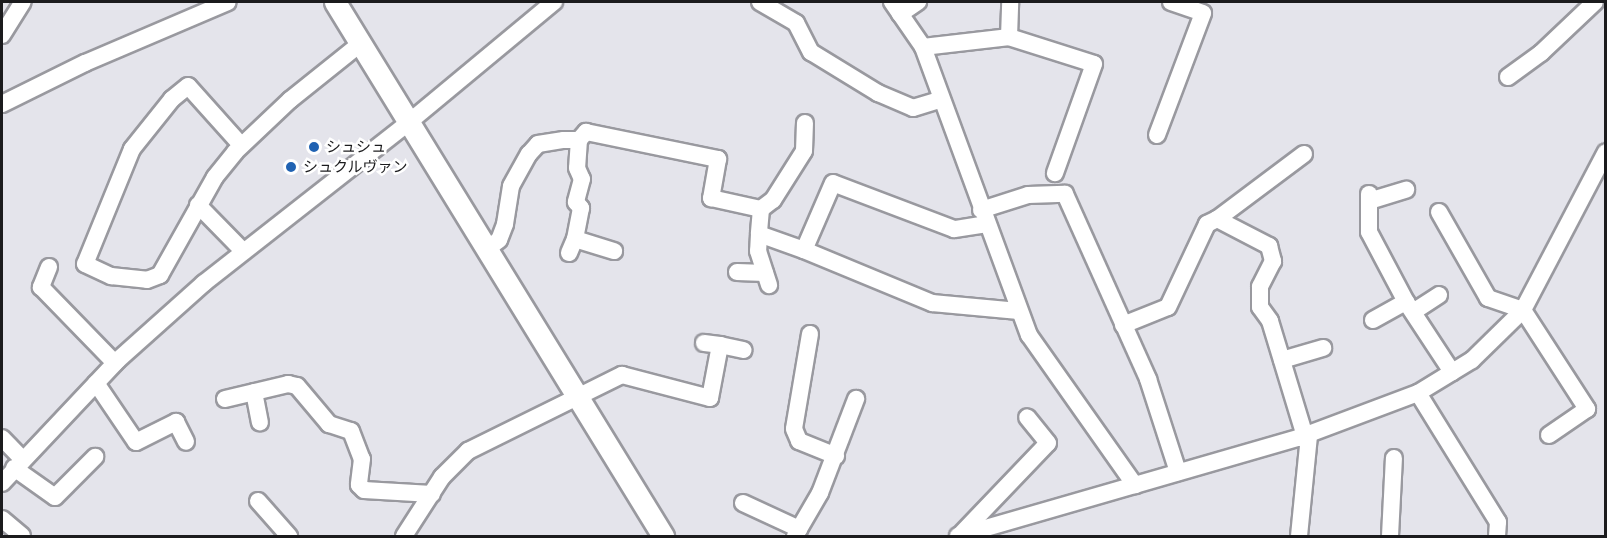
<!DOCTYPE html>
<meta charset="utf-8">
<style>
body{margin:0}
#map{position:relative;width:1607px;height:538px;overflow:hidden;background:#e4e4eb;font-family:Lato,"Noto Sans JP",sans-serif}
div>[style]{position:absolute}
.roads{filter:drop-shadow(2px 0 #99999f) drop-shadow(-2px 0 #99999f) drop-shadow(0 2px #99999f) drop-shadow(0 -2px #99999f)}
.minor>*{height:16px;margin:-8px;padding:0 8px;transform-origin:8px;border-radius:8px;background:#fff}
.tertiary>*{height:21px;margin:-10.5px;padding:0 10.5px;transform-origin:10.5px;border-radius:10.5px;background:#fff}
.dots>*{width:16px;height:16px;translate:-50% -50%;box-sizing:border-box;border:3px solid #fff;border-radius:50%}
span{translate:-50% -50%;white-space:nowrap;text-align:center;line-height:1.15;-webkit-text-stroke:5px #fff;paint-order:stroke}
.poi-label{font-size:15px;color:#1b1b1d}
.left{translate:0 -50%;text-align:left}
.frame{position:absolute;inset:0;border:3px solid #1b1b1d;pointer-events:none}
</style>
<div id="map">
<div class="roads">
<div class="minor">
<div style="left:760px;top:2px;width:42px;rotate:30.3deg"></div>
<div style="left:796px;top:23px;width:33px;rotate:63deg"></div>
<div style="left:811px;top:52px;width:79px;rotate:31.5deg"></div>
<div style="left:878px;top:93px;width:38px;rotate:23deg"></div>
<div style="left:913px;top:108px;width:27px;rotate:-17deg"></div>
<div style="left:892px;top:2px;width:55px;rotate:55.4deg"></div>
<div style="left:923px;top:47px;width:307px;rotate:69.8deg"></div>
<div style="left:1029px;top:335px;width:184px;rotate:54.8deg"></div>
<div style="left:900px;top:14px;width:22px;rotate:-34deg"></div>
<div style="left:2px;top:35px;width:39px;rotate:-58deg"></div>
<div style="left:1009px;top:37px;width:35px;rotate:-88deg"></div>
<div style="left:923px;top:47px;width:87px;rotate:-6.6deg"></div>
<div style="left:1009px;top:37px;width:89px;rotate:17.6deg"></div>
<div style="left:1094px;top:64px;width:116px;rotate:109.7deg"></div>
<div style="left:1508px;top:77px;width:41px;rotate:-36deg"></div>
<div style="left:1541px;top:53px;width:74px;rotate:-43.4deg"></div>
<div style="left:2px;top:104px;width:93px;rotate:-26.3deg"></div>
<div style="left:85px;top:63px;width:155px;rotate:-23.1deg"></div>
<div style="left:1157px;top:135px;width:130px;rotate:-69.3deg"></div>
<div style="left:1203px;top:13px;width:34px;rotate:-161deg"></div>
<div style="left:579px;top:140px;width:11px;rotate:-49deg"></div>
<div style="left:586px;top:132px;width:135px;rotate:11.6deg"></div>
<div style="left:718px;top:159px;width:40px;rotate:100deg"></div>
<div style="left:711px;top:198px;width:51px;rotate:12.4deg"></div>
<div style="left:761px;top:209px;width:25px;rotate:95deg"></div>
<div style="left:759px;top:234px;width:48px;rotate:19.6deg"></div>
<div style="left:241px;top:145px;width:79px;rotate:-131.9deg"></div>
<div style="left:188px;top:86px;width:21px;rotate:141deg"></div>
<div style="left:172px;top:99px;width:64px;rotate:128.7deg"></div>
<div style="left:132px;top:149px;width:124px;rotate:112.2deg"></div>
<div style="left:85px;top:264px;width:29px;rotate:25deg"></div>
<div style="left:111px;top:276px;width:36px;rotate:6deg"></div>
<div style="left:147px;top:280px;width:14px;rotate:-21deg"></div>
<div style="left:160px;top:275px;width:112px;rotate:-60.7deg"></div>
<div style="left:215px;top:177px;width:32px;rotate:-51deg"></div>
<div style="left:235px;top:152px;width:76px;rotate:-43.4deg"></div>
<div style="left:290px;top:100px;width:90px;rotate:-38.7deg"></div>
<div style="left:1304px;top:154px;width:109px;rotate:143.2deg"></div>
<div style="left:1217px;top:219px;width:59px;rotate:27.4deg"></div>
<div style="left:1269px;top:246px;width:16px;rotate:75deg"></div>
<div style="left:1273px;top:261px;width:29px;rotate:117deg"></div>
<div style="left:1260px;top:287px;width:20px;rotate:90deg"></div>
<div style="left:1260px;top:307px;width:17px;rotate:54deg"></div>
<div style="left:1270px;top:321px;width:120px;rotate:73.1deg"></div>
<div style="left:1369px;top:194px;width:38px;rotate:90deg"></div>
<div style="left:1369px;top:232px;width:79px;rotate:62.1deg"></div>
<div style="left:1406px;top:302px;width:84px;rotate:56.7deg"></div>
<div style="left:1369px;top:201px;width:39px;rotate:-17deg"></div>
<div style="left:198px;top:205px;width:64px;rotate:45.6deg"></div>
<div style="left:761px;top:209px;width:15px;rotate:-37deg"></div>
<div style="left:773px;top:200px;width:58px;rotate:-57.7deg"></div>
<div style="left:804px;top:151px;width:28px;rotate:-88deg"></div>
<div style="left:981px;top:210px;width:49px;rotate:-17.7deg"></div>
<div style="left:1028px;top:195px;width:37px;rotate:-2deg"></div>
<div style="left:1065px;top:194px;width:203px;rotate:65.8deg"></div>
<div style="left:1148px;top:379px;width:98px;rotate:72.1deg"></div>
<div style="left:1439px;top:212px;width:99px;rotate:60.3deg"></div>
<div style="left:1488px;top:298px;width:37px;rotate:19deg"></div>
<div style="left:1523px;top:310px;width:118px;rotate:57.1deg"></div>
<div style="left:1587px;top:409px;width:46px;rotate:145.6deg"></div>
<div style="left:987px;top:224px;width:33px;rotate:171deg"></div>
<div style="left:954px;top:229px;width:129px;rotate:-159.2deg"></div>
<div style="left:833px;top:183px;width:73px;rotate:113.4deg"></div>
<div style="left:804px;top:250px;width:139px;rotate:22.5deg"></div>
<div style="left:932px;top:303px;width:87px;rotate:5.3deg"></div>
<div style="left:759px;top:234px;width:17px;rotate:93deg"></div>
<div style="left:758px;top:251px;width:36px;rotate:72deg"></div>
<div style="left:487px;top:249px;width:15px;rotate:-37deg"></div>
<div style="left:499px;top:240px;width:17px;rotate:-69deg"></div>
<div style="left:505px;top:224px;width:38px;rotate:-81deg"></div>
<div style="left:511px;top:186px;width:37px;rotate:-61deg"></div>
<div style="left:529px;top:154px;width:13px;rotate:-48deg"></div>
<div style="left:538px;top:144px;width:26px;rotate:-9deg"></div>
<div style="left:564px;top:140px;width:15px"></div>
<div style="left:579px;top:140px;width:28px;rotate:94deg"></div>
<div style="left:577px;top:168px;width:12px;rotate:66deg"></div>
<div style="left:582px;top:179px;width:24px;rotate:105deg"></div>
<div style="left:576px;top:202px;width:8px;rotate:50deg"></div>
<div style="left:581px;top:208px;width:32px;rotate:101deg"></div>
<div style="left:575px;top:239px;width:41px;rotate:17.1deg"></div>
<div style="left:569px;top:253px;width:15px;rotate:-67deg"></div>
<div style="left:49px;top:267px;width:22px;rotate:112deg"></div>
<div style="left:41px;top:287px;width:106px;rotate:45.8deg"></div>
<div style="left:737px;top:272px;width:28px;rotate:2deg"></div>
<div style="left:1413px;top:312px;width:31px;rotate:-33deg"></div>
<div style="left:1373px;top:320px;width:38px;rotate:-29deg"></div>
<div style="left:1123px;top:325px;width:48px;rotate:-21.8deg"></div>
<div style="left:1168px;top:307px;width:92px;rotate:-64.8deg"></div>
<div style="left:1207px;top:224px;width:11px;rotate:-27deg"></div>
<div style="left:810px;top:334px;width:96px;rotate:99.6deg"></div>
<div style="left:794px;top:429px;width:13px;rotate:67deg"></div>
<div style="left:799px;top:441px;width:40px;rotate:22deg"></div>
<div style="left:704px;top:343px;width:16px;rotate:7deg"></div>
<div style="left:1282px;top:360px;width:43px;rotate:-16.3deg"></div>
<div style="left:96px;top:383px;width:71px;rotate:55.9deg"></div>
<div style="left:136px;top:442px;width:45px;rotate:-26.6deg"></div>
<div style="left:176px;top:422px;width:22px;rotate:63deg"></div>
<div style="left:254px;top:392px;width:31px;rotate:79deg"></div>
<div style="left:1418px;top:393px;width:152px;rotate:58.2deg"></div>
<div style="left:1498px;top:522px;width:14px;rotate:94deg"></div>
<div style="left:225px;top:399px;width:65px;rotate:-13.4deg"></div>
<div style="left:288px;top:384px;width:9px;rotate:13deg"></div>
<div style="left:297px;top:386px;width:50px;rotate:49.9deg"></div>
<div style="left:329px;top:424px;width:23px;rotate:18deg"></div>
<div style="left:351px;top:431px;width:30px;rotate:69deg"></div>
<div style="left:362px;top:459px;width:26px;rotate:97deg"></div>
<div style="left:359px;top:485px;width:7px;rotate:45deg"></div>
<div style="left:364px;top:490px;width:68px;rotate:3.4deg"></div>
<div style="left:2px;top:438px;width:29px;rotate:46deg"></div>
<div style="left:14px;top:468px;width:50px;rotate:35.3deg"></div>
<div style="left:55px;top:497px;width:57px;rotate:-45deg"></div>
<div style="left:2px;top:483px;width:169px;rotate:-46.7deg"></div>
<div style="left:118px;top:360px;width:115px;rotate:-41.8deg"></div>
<div style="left:204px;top:283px;width:259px;rotate:-38.1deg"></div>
<div style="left:408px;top:123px;width:190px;rotate:-39.7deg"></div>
<div style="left:258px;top:501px;width:47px;rotate:48.5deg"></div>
<div style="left:743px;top:503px;width:62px;rotate:24.9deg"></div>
<div style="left:2px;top:519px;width:26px;rotate:40deg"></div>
<div style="left:960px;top:535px;width:127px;rotate:-46.3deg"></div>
<div style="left:1048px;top:443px;width:33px;rotate:-129deg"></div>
<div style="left:404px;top:536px;width:70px;rotate:-57.2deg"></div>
<div style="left:442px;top:477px;width:37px;rotate:-45deg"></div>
<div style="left:468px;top:451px;width:172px;rotate:-26.3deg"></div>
<div style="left:622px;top:375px;width:91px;rotate:14.6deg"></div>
<div style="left:710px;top:398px;width:54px;rotate:-79.3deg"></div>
<div style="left:720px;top:345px;width:24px;rotate:12deg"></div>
<div style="left:795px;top:536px;width:50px;rotate:-59.8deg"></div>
<div style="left:820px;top:493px;width:101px;rotate:-69deg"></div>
<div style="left:958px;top:536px;width:354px;rotate:-16.1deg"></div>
<div style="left:1298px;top:438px;width:128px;rotate:-20.6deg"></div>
<div style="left:1418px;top:393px;width:63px;rotate:-31.4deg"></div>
<div style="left:1472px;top:360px;width:71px;rotate:-44.4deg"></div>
<div style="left:1523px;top:310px;width:178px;rotate:-62.3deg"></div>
<div style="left:1299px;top:536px;width:101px;rotate:-84.3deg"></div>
<div style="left:1390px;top:536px;width:78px;rotate:-87.1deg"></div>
</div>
<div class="tertiary">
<div style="left:335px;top:2px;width:627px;rotate:58.44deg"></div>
</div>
</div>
<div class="dots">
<div style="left:314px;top:147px;background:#2062b2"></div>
<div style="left:291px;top:167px;background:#2062b2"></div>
</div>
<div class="poi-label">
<span class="left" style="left:326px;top:147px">シュシュ</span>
<span class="left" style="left:303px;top:167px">シュクルヴァン</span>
</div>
<div class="frame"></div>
</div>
